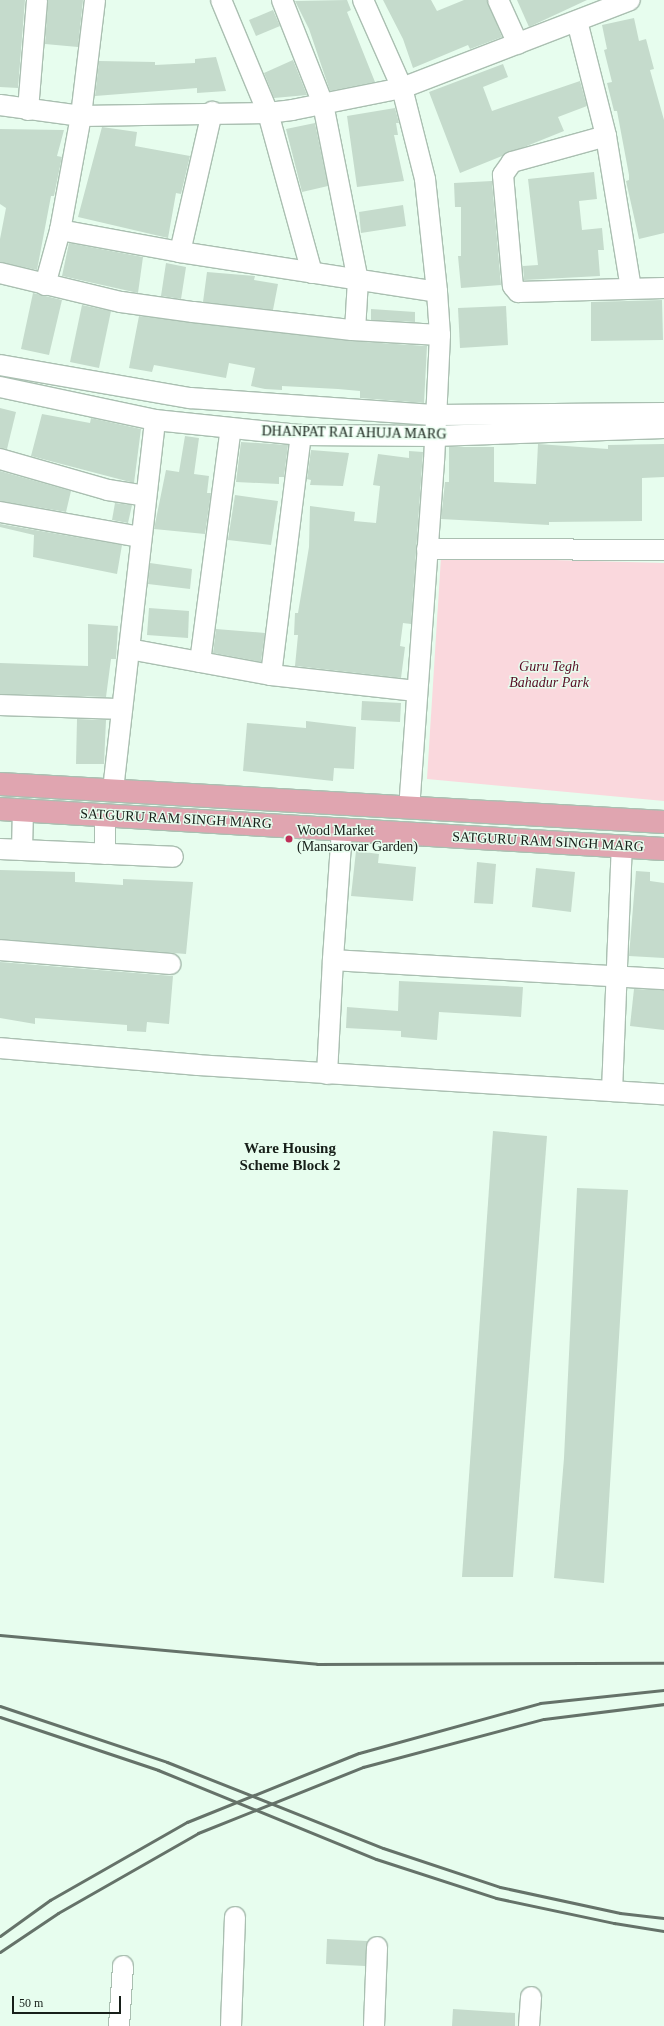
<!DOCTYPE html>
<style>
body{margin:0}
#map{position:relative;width:664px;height:2026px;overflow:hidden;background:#e7fdee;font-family:Georgia,serif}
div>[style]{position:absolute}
.green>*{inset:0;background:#fad8dd}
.building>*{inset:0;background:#c5dbcc}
.roads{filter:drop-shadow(1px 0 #aabfb1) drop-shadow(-1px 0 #aabfb1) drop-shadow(0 1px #aabfb1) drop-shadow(0 -1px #aabfb1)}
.minor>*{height:20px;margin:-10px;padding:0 10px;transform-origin:10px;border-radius:10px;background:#fff}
.major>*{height:22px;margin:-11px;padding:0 11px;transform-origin:11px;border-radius:11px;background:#e0a5b0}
.rail>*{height:3px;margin:-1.5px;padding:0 1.5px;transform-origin:1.5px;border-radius:1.5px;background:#657269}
.dots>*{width:11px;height:11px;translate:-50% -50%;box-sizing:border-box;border:2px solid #e7fdee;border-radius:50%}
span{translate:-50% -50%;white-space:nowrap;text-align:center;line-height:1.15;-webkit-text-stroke:3px #e7fdee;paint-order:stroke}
.street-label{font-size:14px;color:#171f19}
.park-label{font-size:14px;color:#570c23;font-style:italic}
.poi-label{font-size:14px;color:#171f19}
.left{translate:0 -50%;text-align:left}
.neighbourhood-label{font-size:15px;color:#171f19;font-weight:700}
.scale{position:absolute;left:12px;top:1996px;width:109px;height:18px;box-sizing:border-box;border:2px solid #171f19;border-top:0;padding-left:5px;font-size:12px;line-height:14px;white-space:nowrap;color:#171f19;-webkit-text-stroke:3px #e7fdee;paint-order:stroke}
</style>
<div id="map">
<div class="green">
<div style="clip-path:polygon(441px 557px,664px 563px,664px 801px,427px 779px)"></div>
</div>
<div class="building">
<div style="clip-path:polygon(0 0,25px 0,18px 88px,0 87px)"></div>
<div style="clip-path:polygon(48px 0,83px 0,78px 47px,45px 44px)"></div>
<div style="clip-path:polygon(347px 0,351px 10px,347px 12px,375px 82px,330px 91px,309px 29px,295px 1px)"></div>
<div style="clip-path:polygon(383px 0,431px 0,437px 11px,464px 0,487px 0,502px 37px,470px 49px,468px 45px,413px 68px,403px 39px)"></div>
<div style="clip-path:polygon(517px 0,587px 0,529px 27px)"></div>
<div style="clip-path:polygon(273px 10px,280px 26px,256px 36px,249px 20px)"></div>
<div style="clip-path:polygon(634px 18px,639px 41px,646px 39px,654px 69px,650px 70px,664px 120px,664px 233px,639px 239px,626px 181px,629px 180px,629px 175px,617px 111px,614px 111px,607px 83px,612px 82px,604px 50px,607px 49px,602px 25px)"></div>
<div style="clip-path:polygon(216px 57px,226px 91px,197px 93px,197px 88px,95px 96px,99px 61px,155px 62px,155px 65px,195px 63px,195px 59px)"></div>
<div style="clip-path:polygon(293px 60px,307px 95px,274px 98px,264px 73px)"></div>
<div style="clip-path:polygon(503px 64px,508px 77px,483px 87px,492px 111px,580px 81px,587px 106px,558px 117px,564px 131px,460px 173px,429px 92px)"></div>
<div style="clip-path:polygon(395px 108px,399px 123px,396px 123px,398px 135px,394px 135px,404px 181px,357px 187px,347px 116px)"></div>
<div style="clip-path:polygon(315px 123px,328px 186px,302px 192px,286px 129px)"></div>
<div style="clip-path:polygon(102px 127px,137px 132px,135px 146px,190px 156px,181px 194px,176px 193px,168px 238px,78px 217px)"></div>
<div style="clip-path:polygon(0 129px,64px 130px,57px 156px,62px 157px,58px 176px,54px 196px,51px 196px,37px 270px,0 262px,0 239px,6px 208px,0 204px)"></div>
<div style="clip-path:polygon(594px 172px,597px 199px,579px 201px,582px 230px,602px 228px,604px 250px,598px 250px,600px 276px,524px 280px,523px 266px,538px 265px,528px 179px)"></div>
<div style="clip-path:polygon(492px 181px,501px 285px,461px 288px,458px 256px,461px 256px,461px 207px,455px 207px,454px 183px)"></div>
<div style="clip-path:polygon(403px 205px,406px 226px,361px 233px,359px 212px)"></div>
<div style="clip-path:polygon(69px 243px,143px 257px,138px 293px,62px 276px)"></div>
<div style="clip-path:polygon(166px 263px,186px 267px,181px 299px,161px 296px)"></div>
<div style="clip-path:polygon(207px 272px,255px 276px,254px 280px,278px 284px,273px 310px,203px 302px)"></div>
<div style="clip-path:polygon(33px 293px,62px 300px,49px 355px,21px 349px)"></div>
<div style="clip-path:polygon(662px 300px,663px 340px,591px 341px,591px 302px)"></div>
<div style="clip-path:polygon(82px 305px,111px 311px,99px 368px,70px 362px)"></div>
<div style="clip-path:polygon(506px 306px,508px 345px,460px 348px,458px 308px)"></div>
<div style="clip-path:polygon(371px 309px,415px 312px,415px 322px,371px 320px)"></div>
<div style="clip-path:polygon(139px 316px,351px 341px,427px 346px,424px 403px,360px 398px,360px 391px,338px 389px,282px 386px,282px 390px,265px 389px,251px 386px,255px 368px,229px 363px,226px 378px,154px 365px,152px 372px,129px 368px)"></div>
<div style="clip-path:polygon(0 408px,16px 412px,7px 449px,0 448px)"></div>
<div style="clip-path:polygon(42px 414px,90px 423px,91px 418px,141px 429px,134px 483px,31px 456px)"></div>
<div style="clip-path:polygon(185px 436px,199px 438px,194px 474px,209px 476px,207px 493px,211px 493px,205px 534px,154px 529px,166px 470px,179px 472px)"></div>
<div style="clip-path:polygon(241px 442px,288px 445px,284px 477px,279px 477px,279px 484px,236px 482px)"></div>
<div style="clip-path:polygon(538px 444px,608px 449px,608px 445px,664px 444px,664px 477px,642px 478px,642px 521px,549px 522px,549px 525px,441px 519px,445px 482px,449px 482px,449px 447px,494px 447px,494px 482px,536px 484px)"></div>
<div style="clip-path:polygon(311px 450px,349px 453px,343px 486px,310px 485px,311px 480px,307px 479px)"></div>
<div style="clip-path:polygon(409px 451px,423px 452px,411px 624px,403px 623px,400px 646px,405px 647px,401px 678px,295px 666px,298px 635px,294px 635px,295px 613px,298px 613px,309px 547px,310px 506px,355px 512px,354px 521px,376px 523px,380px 486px,373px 485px,378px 454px,409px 458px)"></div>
<div style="clip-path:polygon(0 471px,71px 491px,66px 512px,0 501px)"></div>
<div style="clip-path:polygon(235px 495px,278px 501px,271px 545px,228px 540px)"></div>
<div style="clip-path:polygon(115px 503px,132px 505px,128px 523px,112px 520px)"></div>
<div style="clip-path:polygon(0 524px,122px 545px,117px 574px,33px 557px,34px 535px,0 527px)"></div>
<div style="clip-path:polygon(150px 563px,192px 569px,190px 589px,148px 584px)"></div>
<div style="clip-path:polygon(149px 608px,189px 611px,188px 638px,147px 635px)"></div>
<div style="clip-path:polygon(88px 624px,118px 626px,116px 659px,111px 659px,106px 697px,0 694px,0 663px,88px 666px)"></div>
<div style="clip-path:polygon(216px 629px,265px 633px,261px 662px,213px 653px)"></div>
<div style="clip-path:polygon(362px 701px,401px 703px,400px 722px,361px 720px)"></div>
<div style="clip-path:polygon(77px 719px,106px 720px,104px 764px,76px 764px)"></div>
<div style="clip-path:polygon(306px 721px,356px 727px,354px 769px,334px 768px,333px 781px,243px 771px,247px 723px,306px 728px)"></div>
<div style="clip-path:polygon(356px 851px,379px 854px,378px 863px,416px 867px,413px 901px,351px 896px)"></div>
<div style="clip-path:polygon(477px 862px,496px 864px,493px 904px,474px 903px)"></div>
<div style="clip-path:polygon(536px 868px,575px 872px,571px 912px,532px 907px)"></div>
<div style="clip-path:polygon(0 870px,75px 872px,75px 882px,123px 885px,123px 879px,193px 882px,186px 954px,0 939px)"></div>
<div style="clip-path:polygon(636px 871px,650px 872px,650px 881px,664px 883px,664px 958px,629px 956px)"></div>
<div style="clip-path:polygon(0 962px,173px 976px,169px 1024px,147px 1022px,146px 1032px,127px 1031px,127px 1025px,35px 1018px,35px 1024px,0 1018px)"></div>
<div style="clip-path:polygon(399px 981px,523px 987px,521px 1017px,439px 1012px,437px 1040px,401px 1037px,401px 1031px,346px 1028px,347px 1007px,398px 1011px)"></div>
<div style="clip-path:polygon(634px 989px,664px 990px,664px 1030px,630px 1026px)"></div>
<div style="clip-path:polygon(493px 1131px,547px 1136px,513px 1577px,462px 1577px)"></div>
<div style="clip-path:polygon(577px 1188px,628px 1190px,604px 1583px,554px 1578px,564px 1458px)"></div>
<div style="clip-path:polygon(327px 1939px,367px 1941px,365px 1966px,326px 1964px)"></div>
<div style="clip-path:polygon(453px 2009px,515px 2013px,515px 2026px,452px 2026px)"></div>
</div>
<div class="roads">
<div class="minor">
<div style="left:95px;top:0;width:117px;rotate:96.9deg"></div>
<div style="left:81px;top:116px;width:116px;rotate:100.4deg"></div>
<div style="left:60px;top:230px;width:122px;rotate:10.4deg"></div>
<div style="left:180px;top:252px;width:260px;rotate:8.8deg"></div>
<div style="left:221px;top:0;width:122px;rotate:67.4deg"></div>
<div style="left:268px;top:113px;width:166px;rotate:74.6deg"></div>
<div style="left:282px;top:0;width:112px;rotate:68.5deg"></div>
<div style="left:323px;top:104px;width:179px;rotate:78.8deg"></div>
<div style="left:358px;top:280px;width:50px;rotate:93.4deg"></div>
<div style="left:363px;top:0;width:96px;rotate:66.1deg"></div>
<div style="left:402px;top:88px;width:94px;rotate:75.8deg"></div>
<div style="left:425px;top:179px;width:114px;rotate:83.9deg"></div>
<div style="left:437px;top:292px;width:43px;rotate:86deg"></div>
<div style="left:440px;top:335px;width:126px;rotate:92.7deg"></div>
<div style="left:434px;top:461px;width:347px;rotate:94.1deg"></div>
<div style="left:498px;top:0;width:48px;rotate:65.6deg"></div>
<div style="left:577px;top:21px;width:119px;rotate:75.8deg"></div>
<div style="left:606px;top:136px;width:154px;rotate:80.7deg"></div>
<div style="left:0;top:105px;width:82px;rotate:7.7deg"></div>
<div style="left:81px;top:116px;width:187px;rotate:-0.9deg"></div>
<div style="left:268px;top:113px;width:24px;rotate:-7deg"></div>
<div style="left:292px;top:110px;width:112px;rotate:-11.3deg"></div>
<div style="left:402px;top:88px;width:244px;rotate:-21.1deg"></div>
<div style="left:28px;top:110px;width:110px;rotate:-85.3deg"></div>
<div style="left:606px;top:136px;width:98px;rotate:164.5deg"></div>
<div style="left:512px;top:162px;width:16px;rotate:125deg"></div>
<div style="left:503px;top:175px;width:111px;rotate:84.9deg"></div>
<div style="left:513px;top:286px;width:8px;rotate:50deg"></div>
<div style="left:518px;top:292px;width:146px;rotate:-1.6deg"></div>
<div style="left:180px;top:252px;width:144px;rotate:-77.1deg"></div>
<div style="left:0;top:273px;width:124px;rotate:13.5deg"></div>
<div style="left:121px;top:302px;width:73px;rotate:7.9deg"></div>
<div style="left:193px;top:312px;width:160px;rotate:6.5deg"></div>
<div style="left:352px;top:330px;width:88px;rotate:3.3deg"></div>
<div style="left:45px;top:285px;width:57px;rotate:-74.7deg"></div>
<div style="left:0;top:365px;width:193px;rotate:9.9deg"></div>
<div style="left:190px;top:398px;width:247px;rotate:4deg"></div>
<div style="left:436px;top:415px;width:228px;rotate:-0.5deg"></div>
<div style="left:0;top:387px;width:158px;rotate:12deg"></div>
<div style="left:155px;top:420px;width:147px;rotate:5.9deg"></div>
<div style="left:301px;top:435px;width:134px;rotate:0.4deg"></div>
<div style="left:435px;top:436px;width:229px;rotate:-2deg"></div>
<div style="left:0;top:459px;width:112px;rotate:16deg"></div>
<div style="left:108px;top:490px;width:38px;rotate:9deg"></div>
<div style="left:0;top:512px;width:143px;rotate:10.1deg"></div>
<div style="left:427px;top:549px;width:237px;rotate:0.2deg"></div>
<div style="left:129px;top:649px;width:144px;rotate:10.4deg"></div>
<div style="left:271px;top:675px;width:146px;rotate:6.3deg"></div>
<div style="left:200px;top:662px;width:236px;rotate:-82.5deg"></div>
<div style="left:271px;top:675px;width:242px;rotate:-82.9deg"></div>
<div style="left:0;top:705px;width:122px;rotate:1.9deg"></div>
<div style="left:113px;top:790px;width:372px;rotate:-83.5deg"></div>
<div style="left:342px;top:830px;width:130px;rotate:94deg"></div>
<div style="left:333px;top:960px;width:332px;rotate:3.3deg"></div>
<div style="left:0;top:849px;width:173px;rotate:2.6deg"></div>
<div style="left:22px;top:850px;width:40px;rotate:-88.6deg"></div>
<div style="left:105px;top:854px;width:39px;rotate:-90deg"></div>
<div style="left:0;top:950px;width:171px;rotate:4.7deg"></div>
<div style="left:0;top:1048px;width:198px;rotate:4.9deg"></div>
<div style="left:197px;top:1065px;width:468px;rotate:3.6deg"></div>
<div style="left:327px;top:1074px;width:114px;rotate:-87deg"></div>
<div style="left:612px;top:1091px;width:245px;rotate:-87.7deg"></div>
<div style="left:119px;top:2026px;width:60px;rotate:-86.2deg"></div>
<div style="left:231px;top:2026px;width:109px;rotate:-87.9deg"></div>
<div style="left:374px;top:2026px;width:79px;rotate:-87.8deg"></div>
<div style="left:529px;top:2026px;width:29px;rotate:-86deg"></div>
</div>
<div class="major">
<div style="left:0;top:784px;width:665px;rotate:3.28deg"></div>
<div style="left:0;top:809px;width:665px;rotate:3.45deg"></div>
</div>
</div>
<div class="rail">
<div style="left:0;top:1635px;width:318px;rotate:5.2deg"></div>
<div style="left:317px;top:1664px;width:347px;rotate:-0.2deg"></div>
<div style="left:0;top:1706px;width:176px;rotate:18.5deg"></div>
<div style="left:167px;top:1762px;width:232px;rotate:21.7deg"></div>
<div style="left:383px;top:1848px;width:123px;rotate:18.4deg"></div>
<div style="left:500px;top:1887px;width:123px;rotate:12.2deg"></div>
<div style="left:620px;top:1913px;width:44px;rotate:6.5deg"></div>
<div style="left:0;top:1717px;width:167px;rotate:18.5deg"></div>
<div style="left:158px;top:1770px;width:235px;rotate:22.2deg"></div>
<div style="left:376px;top:1859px;width:126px;rotate:18deg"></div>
<div style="left:496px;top:1898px;width:121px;rotate:12deg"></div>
<div style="left:614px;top:1923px;width:51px;rotate:9.1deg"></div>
<div style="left:0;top:1936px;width:62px;rotate:-35.8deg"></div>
<div style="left:50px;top:1900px;width:158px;rotate:-29.7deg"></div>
<div style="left:187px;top:1822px;width:185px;rotate:-21.9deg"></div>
<div style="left:359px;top:1753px;width:188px;rotate:-15.4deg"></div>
<div style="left:540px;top:1703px;width:125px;rotate:-6deg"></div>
<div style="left:0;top:1952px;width:70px;rotate:-33.9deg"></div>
<div style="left:58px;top:1913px;width:161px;rotate:-29.7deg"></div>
<div style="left:198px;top:1833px;width:178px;rotate:-21.8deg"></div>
<div style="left:363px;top:1767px;width:187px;rotate:-14.9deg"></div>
<div style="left:544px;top:1719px;width:121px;rotate:-7.1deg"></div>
</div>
<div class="dots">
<div style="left:289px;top:839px;background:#bf3059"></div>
</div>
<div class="street-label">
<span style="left:354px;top:433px;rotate:1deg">DHANPAT RAI AHUJA MARG</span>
<span style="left:176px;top:819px;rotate:3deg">SATGURU RAM SINGH MARG</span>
<span style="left:548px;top:842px;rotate:3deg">SATGURU RAM SINGH MARG</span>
</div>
<div class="park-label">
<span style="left:549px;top:675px">Guru Tegh<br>Bahadur Park</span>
</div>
<div class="poi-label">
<span class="left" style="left:297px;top:839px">Wood Market<br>(Mansarovar Garden)</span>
</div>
<div class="neighbourhood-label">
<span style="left:290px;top:1157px">Ware Housing<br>Scheme Block 2</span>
</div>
<div class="scale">50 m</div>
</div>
